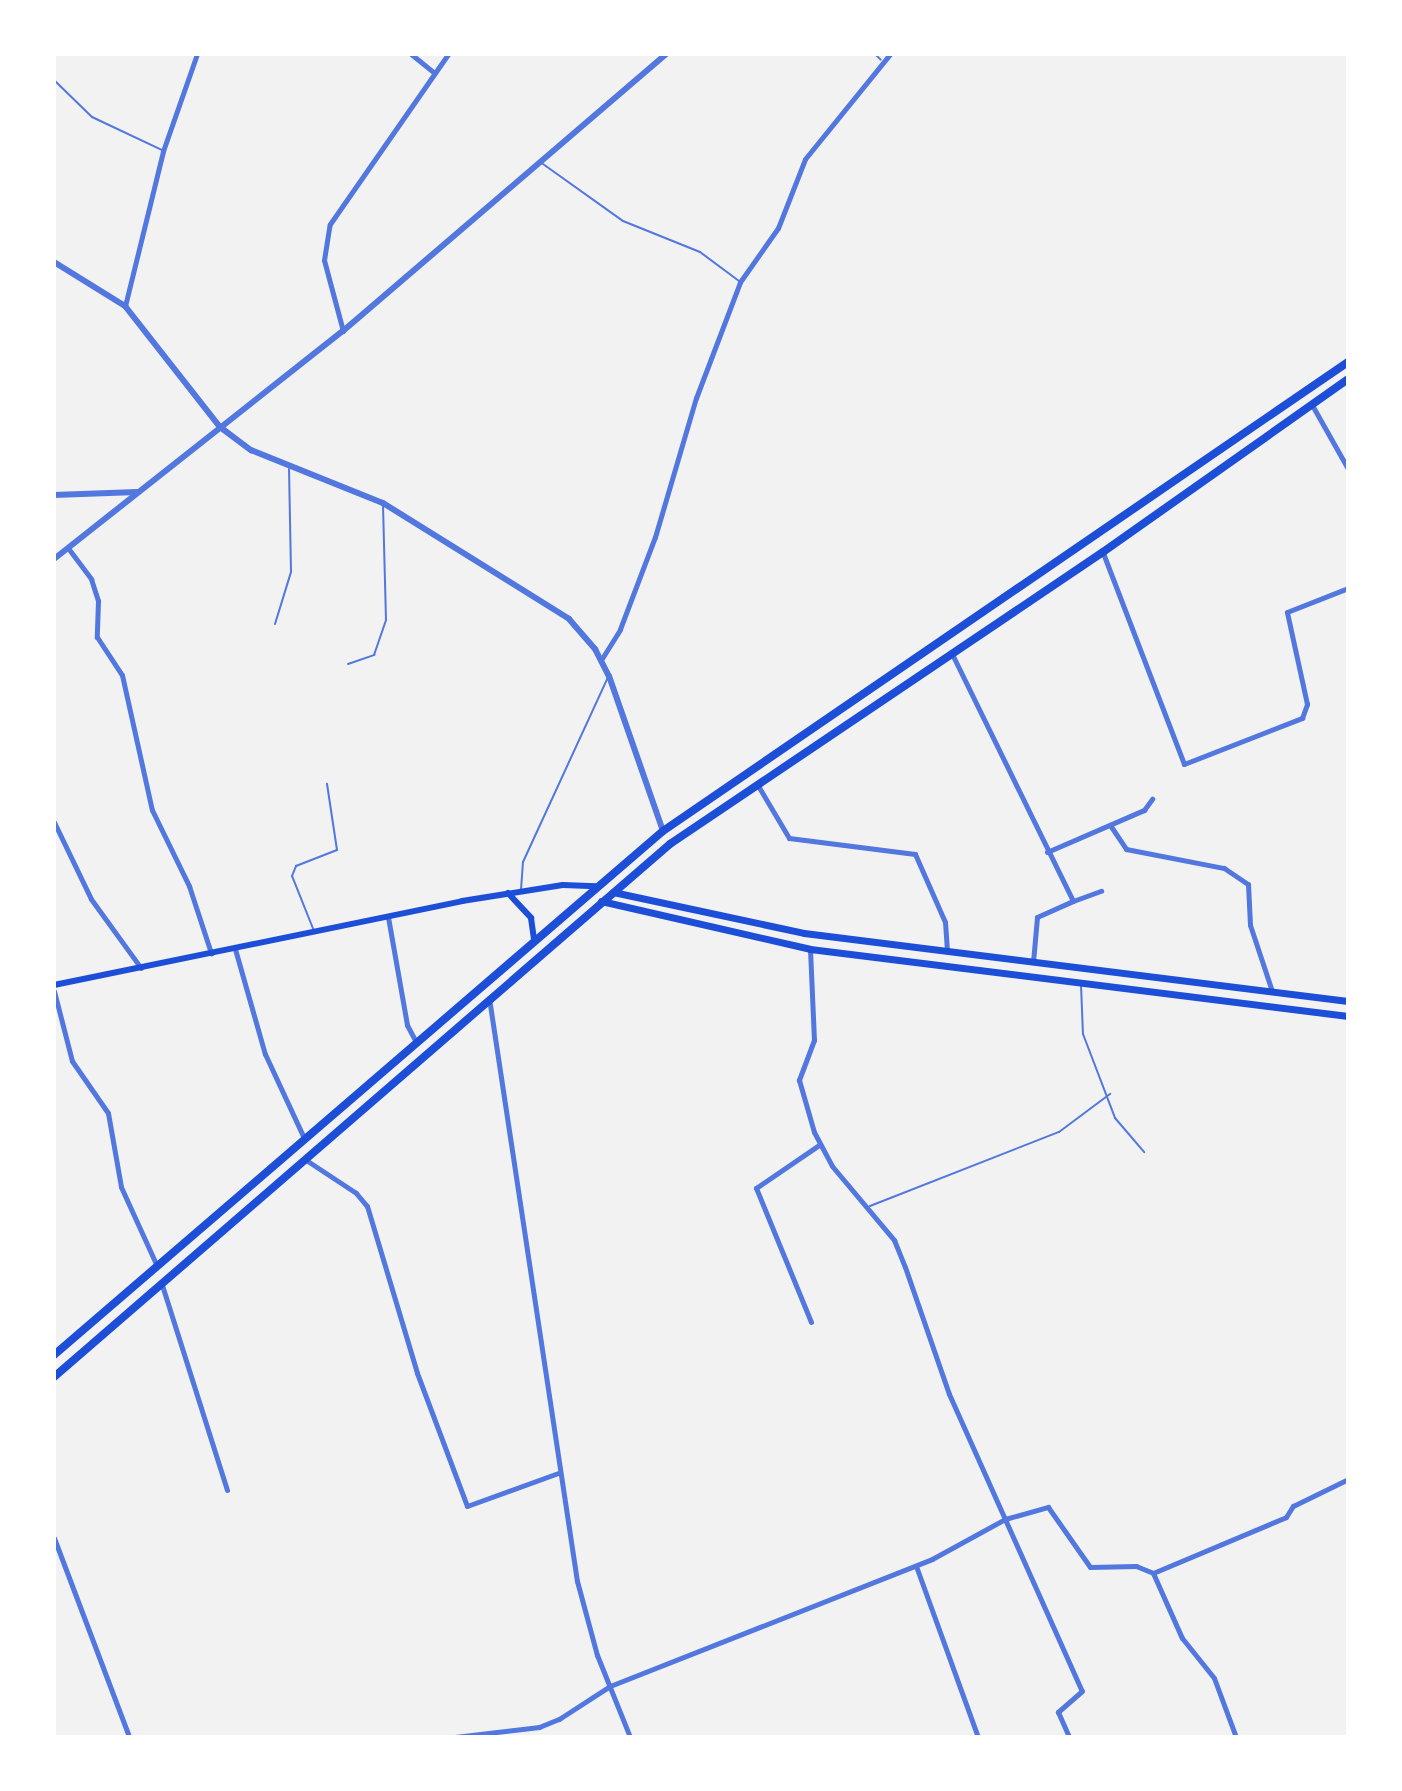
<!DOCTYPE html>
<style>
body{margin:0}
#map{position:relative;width:1402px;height:1791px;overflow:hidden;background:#f2f2f2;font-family:Helvetica,sans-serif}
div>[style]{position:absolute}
.service>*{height:2px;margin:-1px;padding:0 1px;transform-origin:1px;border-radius:1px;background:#5277de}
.minor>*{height:5px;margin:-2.5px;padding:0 2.5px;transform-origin:2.5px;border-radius:2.5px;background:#5277de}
.tertiary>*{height:6px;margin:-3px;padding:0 3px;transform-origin:3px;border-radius:3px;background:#5277de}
.secondary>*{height:6px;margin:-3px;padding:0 3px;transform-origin:3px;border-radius:3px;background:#1d4ed8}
.primary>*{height:7px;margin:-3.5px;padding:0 3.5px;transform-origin:3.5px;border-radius:3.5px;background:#1d4ed8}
.trunk>*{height:8px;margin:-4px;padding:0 4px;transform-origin:4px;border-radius:4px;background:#1d4ed8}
span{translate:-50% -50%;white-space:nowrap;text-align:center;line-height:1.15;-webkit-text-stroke:7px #fff;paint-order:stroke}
.frame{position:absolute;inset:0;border:56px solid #fff;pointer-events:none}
</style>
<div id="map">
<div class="service">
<div style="left:875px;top:54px;width:8px;rotate:45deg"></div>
<div style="left:54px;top:80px;width:53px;rotate:44.2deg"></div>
<div style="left:92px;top:117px;width:77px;rotate:25.2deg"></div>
<div style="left:543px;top:164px;width:98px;rotate:35.5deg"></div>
<div style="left:623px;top:221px;width:83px;rotate:21.9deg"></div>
<div style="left:700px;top:252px;width:49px;rotate:36.6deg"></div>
<div style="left:275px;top:624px;width:54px;rotate:-72.9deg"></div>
<div style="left:291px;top:572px;width:103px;rotate:-91.1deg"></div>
<div style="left:348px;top:664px;width:28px;rotate:-19deg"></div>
<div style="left:374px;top:655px;width:37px;rotate:-71deg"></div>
<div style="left:386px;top:620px;width:116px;rotate:-91.5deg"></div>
<div style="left:521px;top:890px;width:28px;rotate:-86deg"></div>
<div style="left:523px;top:862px;width:204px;rotate:-65.3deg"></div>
<div style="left:314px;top:931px;width:59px;rotate:-111.8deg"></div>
<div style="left:292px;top:876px;width:11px;rotate:-68deg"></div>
<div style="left:296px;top:866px;width:44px;rotate:-21.3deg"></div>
<div style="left:337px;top:850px;width:67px;rotate:-98.6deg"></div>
<div style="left:1081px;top:985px;width:49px;rotate:87.7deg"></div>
<div style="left:1083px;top:1034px;width:90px;rotate:69.1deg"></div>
<div style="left:1115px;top:1118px;width:45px;rotate:49.5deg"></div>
<div style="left:870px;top:1206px;width:203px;rotate:-21.4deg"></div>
<div style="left:1059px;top:1132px;width:64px;rotate:-36.7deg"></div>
</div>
<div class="minor">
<div style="left:411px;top:54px;width:28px;rotate:39deg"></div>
<div style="left:125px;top:306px;width:160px;rotate:-76.2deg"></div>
<div style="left:163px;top:151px;width:103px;rotate:-70.7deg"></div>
<div style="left:343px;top:331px;width:73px;rotate:-105deg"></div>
<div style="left:324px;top:260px;width:36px;rotate:-81deg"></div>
<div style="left:330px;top:224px;width:207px;rotate:-55.2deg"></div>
<div style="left:1312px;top:405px;width:73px;rotate:60.6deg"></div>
<div style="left:68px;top:548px;width:39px;rotate:53deg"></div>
<div style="left:91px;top:579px;width:23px;rotate:72deg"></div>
<div style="left:98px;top:601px;width:36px;rotate:92deg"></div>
<div style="left:97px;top:637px;width:45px;rotate:56.7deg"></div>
<div style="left:122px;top:675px;width:138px;rotate:77.5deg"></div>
<div style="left:152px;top:810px;width:85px;rotate:64deg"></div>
<div style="left:189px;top:886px;width:71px;rotate:71.8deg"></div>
<div style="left:1103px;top:553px;width:226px;rotate:69deg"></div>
<div style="left:1184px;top:764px;width:127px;rotate:-21.3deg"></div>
<div style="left:1302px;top:718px;width:15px;rotate:-70deg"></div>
<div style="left:1307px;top:704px;width:94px;rotate:-102.3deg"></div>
<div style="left:1287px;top:612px;width:66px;rotate:-21.5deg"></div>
<div style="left:952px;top:654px;width:275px;rotate:63.9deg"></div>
<div style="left:601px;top:660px;width:36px;rotate:-58deg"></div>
<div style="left:620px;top:629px;width:98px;rotate:-69.2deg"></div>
<div style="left:655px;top:537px;width:145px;rotate:-73.6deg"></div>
<div style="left:696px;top:398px;width:124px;rotate:-69.2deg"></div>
<div style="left:740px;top:282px;width:66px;rotate:-54.9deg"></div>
<div style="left:778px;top:228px;width:74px;rotate:-68.6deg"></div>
<div style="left:805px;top:159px;width:135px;rotate:-51deg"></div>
<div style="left:757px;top:784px;width:63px;rotate:59.3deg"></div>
<div style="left:789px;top:838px;width:127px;rotate:7.2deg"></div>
<div style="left:915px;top:854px;width:74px;rotate:66.2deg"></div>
<div style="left:945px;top:922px;width:29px;rotate:86deg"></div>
<div style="left:54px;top:822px;width:85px;rotate:64.3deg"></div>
<div style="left:91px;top:899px;width:85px;rotate:54.1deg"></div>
<div style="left:1110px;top:825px;width:29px;rotate:56deg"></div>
<div style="left:1126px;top:849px;width:100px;rotate:11deg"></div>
<div style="left:1224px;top:868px;width:29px;rotate:34deg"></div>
<div style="left:1248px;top:884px;width:41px;rotate:87.2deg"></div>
<div style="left:1250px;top:925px;width:70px;rotate:71.6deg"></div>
<div style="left:1047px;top:852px;width:106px;rotate:-23.4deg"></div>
<div style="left:1144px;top:810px;width:14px;rotate:-54deg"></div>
<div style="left:1073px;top:901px;width:30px;rotate:-20deg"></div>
<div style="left:388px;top:917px;width:110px;rotate:80deg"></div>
<div style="left:407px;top:1025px;width:19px;rotate:62deg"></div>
<div style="left:235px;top:949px;width:109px;rotate:74.1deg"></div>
<div style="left:265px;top:1054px;width:93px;rotate:65.1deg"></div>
<div style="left:810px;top:949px;width:91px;rotate:87.5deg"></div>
<div style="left:814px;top:1040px;width:43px;rotate:110.6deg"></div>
<div style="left:799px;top:1080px;width:54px;rotate:73.9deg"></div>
<div style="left:814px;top:1132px;width:38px;rotate:62deg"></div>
<div style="left:832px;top:1166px;width:97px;rotate:50deg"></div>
<div style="left:894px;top:1240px;width:29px;rotate:68deg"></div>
<div style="left:905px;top:1267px;width:134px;rotate:70.9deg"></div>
<div style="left:949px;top:1394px;width:325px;rotate:65.9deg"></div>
<div style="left:1082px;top:1691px;width:32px;rotate:139deg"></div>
<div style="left:1058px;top:1712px;width:27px;rotate:66deg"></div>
<div style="left:1033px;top:962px;width:45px;rotate:-84.9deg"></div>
<div style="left:1037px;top:917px;width:39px;rotate:-24deg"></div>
<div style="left:54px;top:991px;width:72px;rotate:75.6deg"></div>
<div style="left:72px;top:1061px;width:63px;rotate:55.3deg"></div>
<div style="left:108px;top:1113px;width:75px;rotate:80deg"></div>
<div style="left:121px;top:1187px;width:87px;rotate:65.5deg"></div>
<div style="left:489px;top:998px;width:590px;rotate:81.42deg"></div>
<div style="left:577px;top:1581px;width:77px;rotate:74.9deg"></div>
<div style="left:597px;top:1655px;width:88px;rotate:68.1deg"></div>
<div style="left:306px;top:1160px;width:60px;rotate:33.4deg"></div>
<div style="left:356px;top:1193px;width:17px;rotate:50deg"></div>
<div style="left:367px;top:1206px;width:174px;rotate:73.3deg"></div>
<div style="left:417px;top:1373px;width:142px;rotate:69.4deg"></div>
<div style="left:467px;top:1506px;width:97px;rotate:-19.9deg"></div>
<div style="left:162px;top:1285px;width:215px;rotate:72.4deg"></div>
<div style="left:811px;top:1322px;width:145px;rotate:-112.3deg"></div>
<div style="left:756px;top:1188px;width:76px;rotate:-34.3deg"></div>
<div style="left:54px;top:1538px;width:213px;rotate:69.3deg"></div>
<div style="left:916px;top:1566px;width:182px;rotate:70.1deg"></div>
<div style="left:1153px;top:1573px;width:144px;rotate:-22.8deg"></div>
<div style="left:1286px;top:1517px;width:13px;rotate:-58deg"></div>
<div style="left:1293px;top:1506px;width:61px;rotate:-26.1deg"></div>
<div style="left:455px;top:1737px;width:85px;rotate:-6.8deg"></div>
<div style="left:539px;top:1727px;width:22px;rotate:-22deg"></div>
<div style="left:559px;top:1719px;width:61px;rotate:-32.9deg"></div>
<div style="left:610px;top:1686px;width:346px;rotate:-21.5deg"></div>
<div style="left:932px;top:1559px;width:83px;rotate:-28.7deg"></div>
<div style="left:1005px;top:1519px;width:45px;rotate:-15.6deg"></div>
<div style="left:1048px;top:1507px;width:73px;rotate:55deg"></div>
<div style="left:1090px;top:1567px;width:46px;rotate:-1.2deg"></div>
<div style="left:1136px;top:1566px;width:18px;rotate:22deg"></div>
<div style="left:1153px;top:1573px;width:71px;rotate:66deg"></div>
<div style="left:1182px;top:1638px;width:51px;rotate:51.3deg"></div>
<div style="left:1214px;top:1678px;width:63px;rotate:69.6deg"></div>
</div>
<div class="tertiary">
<div style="left:54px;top:262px;width:84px;rotate:31.8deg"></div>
<div style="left:125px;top:306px;width:154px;rotate:51.9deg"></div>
<div style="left:220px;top:427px;width:39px;rotate:37deg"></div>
<div style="left:251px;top:450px;width:142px;rotate:21.9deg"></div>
<div style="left:383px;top:503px;width:219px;rotate:31.9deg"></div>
<div style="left:569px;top:619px;width:40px;rotate:49deg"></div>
<div style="left:595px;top:649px;width:30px;rotate:63deg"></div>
<div style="left:609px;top:676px;width:164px;rotate:70.8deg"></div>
<div style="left:54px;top:495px;width:83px;rotate:-2.1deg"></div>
<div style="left:54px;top:559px;width:368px;rotate:-38.3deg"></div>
<div style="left:343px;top:331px;width:426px;rotate:-40.6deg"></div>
</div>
<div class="secondary">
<div style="left:508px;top:893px;width:34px;rotate:47deg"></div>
<div style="left:531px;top:918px;width:21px;rotate:82deg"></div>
<div style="left:54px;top:985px;width:417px;rotate:-11.6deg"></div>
<div style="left:462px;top:901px;width:102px;rotate:-9deg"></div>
<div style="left:563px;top:885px;width:33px;rotate:2deg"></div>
</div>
<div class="primary">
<div style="left:613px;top:892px;width:195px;rotate:12.1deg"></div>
<div style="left:804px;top:933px;width:548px;rotate:7.13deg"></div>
<div style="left:601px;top:901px;width:214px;rotate:12.9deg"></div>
<div style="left:810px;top:949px;width:542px;rotate:7.1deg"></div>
</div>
<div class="trunk">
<div style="left:54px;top:1355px;width:803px;rotate:-40.71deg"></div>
<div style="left:663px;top:831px;width:830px;rotate:-34.4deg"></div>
<div style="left:54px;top:1377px;width:815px;rotate:-40.87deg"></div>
<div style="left:670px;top:844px;width:522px;rotate:-33.99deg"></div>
<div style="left:1103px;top:552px;width:300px;rotate:-35.2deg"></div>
</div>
<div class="frame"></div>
</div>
